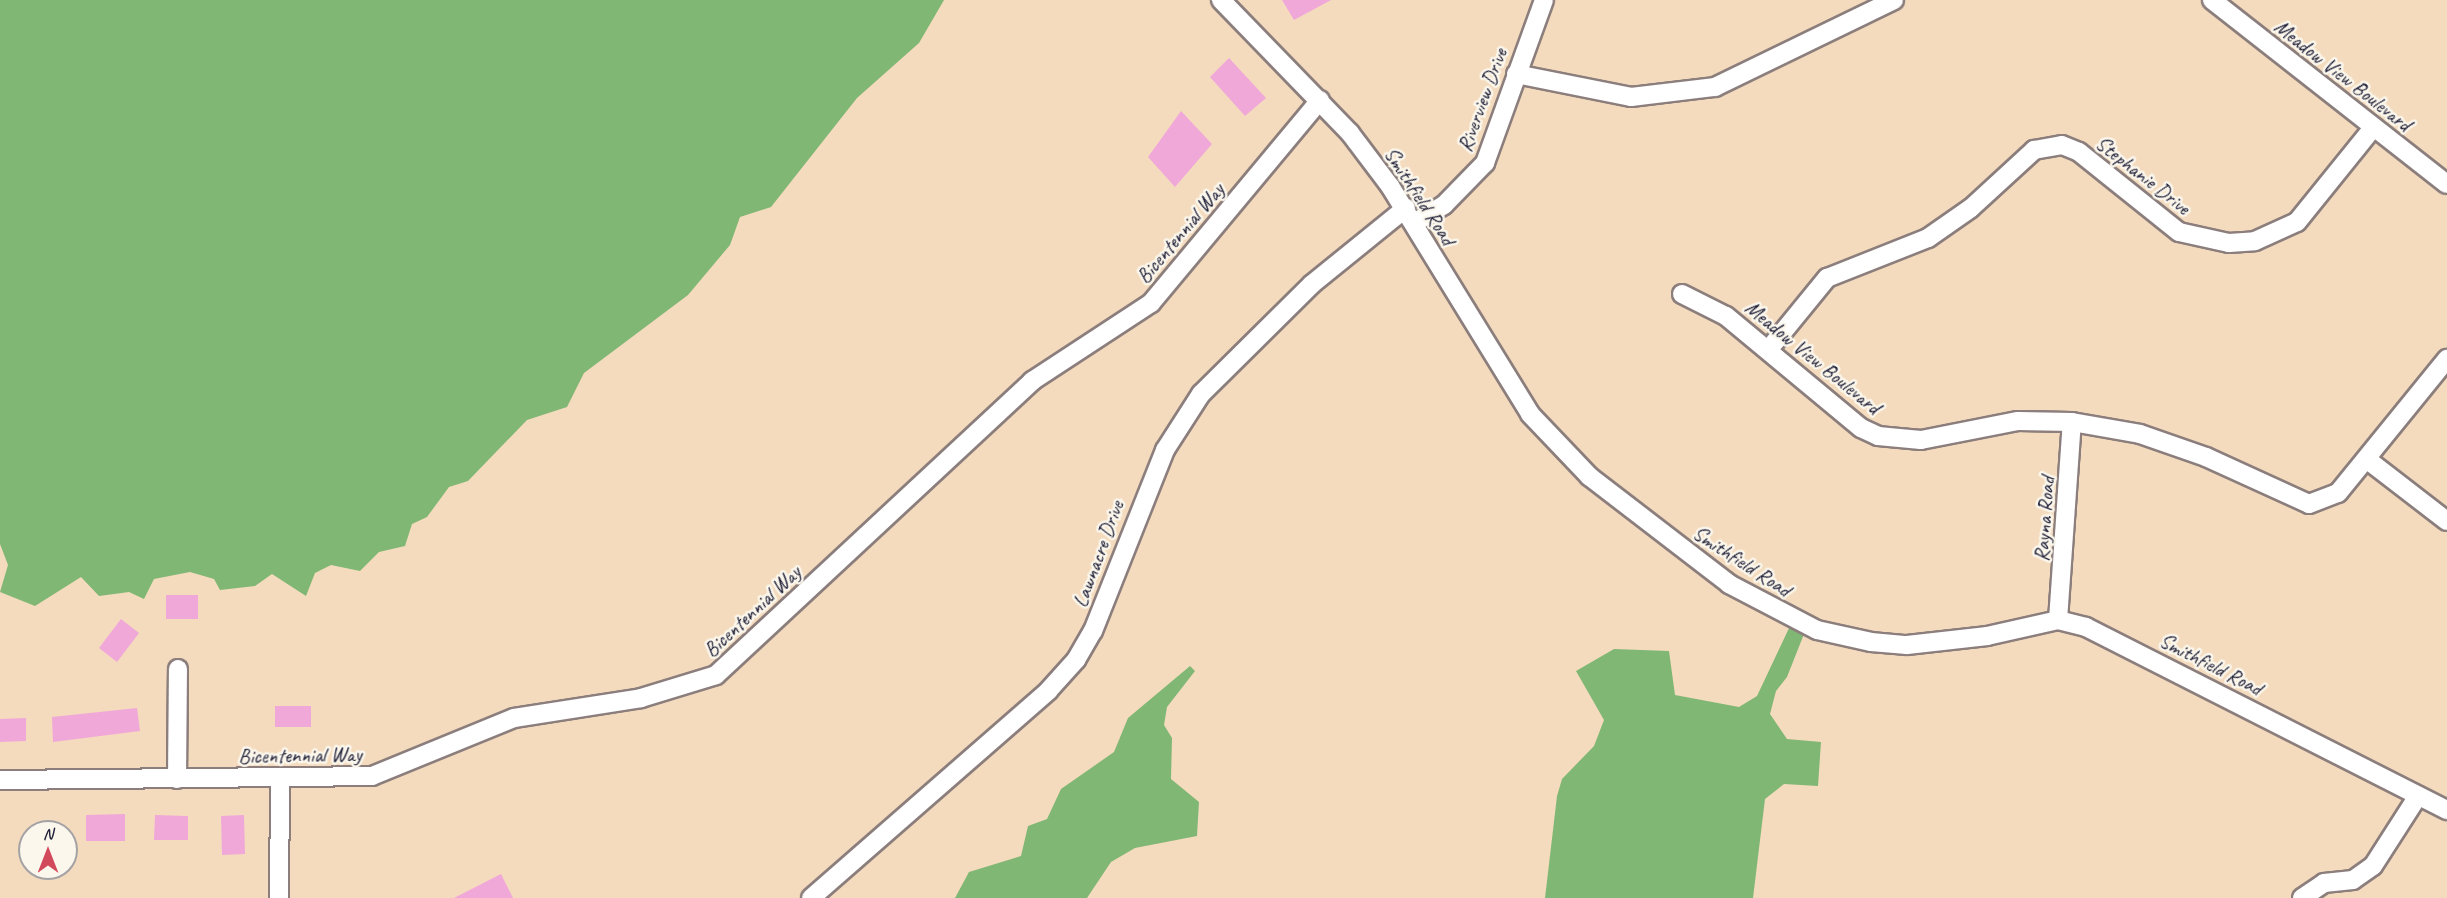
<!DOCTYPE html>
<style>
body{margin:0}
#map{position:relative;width:2447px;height:898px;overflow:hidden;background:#f4dbbe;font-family:Caveat,sans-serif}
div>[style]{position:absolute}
.forest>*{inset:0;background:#80b774}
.building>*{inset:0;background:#f0a8d8}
.roads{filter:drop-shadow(2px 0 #8b7e7c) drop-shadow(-2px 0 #8b7e7c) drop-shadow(0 2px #8b7e7c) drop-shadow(0 -2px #8b7e7c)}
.minor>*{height:18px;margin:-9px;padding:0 9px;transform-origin:9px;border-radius:9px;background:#fff}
span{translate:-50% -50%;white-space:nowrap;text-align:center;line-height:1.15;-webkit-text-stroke:5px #fbf7ec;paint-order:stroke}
.street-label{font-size:21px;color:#22223b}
.north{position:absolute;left:18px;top:820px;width:60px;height:60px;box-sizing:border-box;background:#fbf7ec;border:2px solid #a4a2a5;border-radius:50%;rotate:0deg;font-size:16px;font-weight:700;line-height:24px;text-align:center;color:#22223b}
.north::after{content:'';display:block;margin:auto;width:21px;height:27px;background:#d1495b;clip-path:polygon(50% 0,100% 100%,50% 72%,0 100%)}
</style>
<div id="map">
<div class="forest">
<div style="clip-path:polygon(0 0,944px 0,919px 43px,857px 98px,771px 207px,740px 217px,730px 245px,688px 295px,584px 373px,567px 407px,527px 420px,468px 481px,449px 487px,427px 517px,412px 524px,405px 546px,379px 552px,360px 571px,331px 565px,315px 573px,306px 596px,272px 574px,255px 586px,220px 590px,214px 579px,190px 572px,154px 579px,144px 599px,129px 592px,99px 596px,81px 577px,35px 606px,0 592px,8px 565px,0 544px)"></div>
<div style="clip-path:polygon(1790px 626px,1804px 634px,1787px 677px,1776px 691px,1770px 714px,1787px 739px,1821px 742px,1818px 786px,1784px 784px,1765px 799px,1753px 898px,1545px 898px,1557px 796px,1562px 779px,1594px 746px,1604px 720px,1576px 671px,1614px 649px,1669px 651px,1675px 695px,1739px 707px,1757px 696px)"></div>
<div style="clip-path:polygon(1190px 666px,1195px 671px,1167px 707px,1164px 725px,1172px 738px,1171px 779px,1199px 802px,1197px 836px,1135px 848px,1111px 862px,1087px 898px,955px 898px,969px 872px,1021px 856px,1028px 826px,1047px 819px,1061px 789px,1114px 752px,1128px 718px)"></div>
</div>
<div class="building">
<div style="clip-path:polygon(1282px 0,1331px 0,1294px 20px)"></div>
<div style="clip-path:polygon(1229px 58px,1266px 98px,1245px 116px,1210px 77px)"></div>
<div style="clip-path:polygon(1181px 111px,1212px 144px,1175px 187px,1148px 157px)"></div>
<div style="clip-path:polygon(166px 595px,198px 595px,198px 619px,166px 619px)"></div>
<div style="clip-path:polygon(121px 619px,139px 633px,117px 662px,99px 648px)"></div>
<div style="clip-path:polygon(275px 706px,311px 706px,311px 727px,275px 727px)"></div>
<div style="clip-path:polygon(137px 708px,140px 731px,53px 742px,52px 717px)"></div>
<div style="clip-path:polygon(26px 718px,26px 741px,0 742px,0 719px)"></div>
<div style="clip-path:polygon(125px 814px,125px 841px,86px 841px,86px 815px)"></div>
<div style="clip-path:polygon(155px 815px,188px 816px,188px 840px,154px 840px)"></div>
<div style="clip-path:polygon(244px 815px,245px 854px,222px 855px,221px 816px)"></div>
<div style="clip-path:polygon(501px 874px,513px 898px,454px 898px)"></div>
</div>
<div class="roads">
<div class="minor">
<div style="left:1221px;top:0;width:185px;rotate:45.9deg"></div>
<div style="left:1350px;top:133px;width:66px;rotate:53deg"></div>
<div style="left:1390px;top:186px;width:268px;rotate:58.4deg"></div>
<div style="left:1530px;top:414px;width:86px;rotate:46.4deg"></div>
<div style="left:1589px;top:476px;width:177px;rotate:37.6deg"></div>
<div style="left:1729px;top:584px;width:99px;rotate:27.6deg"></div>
<div style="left:1817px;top:630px;width:55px;rotate:12.5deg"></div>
<div style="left:1871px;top:642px;width:36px;rotate:5deg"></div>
<div style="left:1907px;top:645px;width:81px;rotate:-6.4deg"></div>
<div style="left:1987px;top:636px;width:73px;rotate:-12.7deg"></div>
<div style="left:2058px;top:620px;width:29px;rotate:14deg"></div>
<div style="left:2086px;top:627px;width:405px;rotate:26.9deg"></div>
<div style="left:2212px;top:0;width:298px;rotate:38.1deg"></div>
<div style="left:1516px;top:74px;width:117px;rotate:11.3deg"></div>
<div style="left:1631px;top:97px;width:85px;rotate:-6.8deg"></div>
<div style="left:1715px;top:87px;width:199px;rotate:-25.9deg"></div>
<div style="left:1414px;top:223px;width:35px;rotate:-31deg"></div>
<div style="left:1444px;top:205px;width:59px;rotate:-45.7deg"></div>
<div style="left:1485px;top:163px;width:173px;rotate:-70.1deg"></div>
<div style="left:1682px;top:294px;width:49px;rotate:26.6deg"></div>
<div style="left:1726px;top:316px;width:175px;rotate:39.7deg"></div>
<div style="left:1861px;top:428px;width:19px;rotate:25deg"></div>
<div style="left:1878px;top:436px;width:43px;rotate:5.3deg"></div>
<div style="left:1921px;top:440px;width:99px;rotate:-11.1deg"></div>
<div style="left:2018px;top:421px;width:54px;rotate:1.1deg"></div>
<div style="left:2072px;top:422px;width:69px;rotate:10deg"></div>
<div style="left:2140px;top:434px;width:70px;rotate:19.2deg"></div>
<div style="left:2206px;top:457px;width:113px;rotate:24.5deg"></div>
<div style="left:2309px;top:504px;width:31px;rotate:-21deg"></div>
<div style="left:2338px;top:493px;width:173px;rotate:-50.9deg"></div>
<div style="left:1769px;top:349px;width:92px;rotate:-50.8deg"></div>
<div style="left:1827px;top:278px;width:109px;rotate:-21.6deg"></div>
<div style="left:1928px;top:238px;width:52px;rotate:-34.9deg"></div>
<div style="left:1971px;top:208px;width:86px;rotate:-42.6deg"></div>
<div style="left:2034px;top:150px;width:28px;rotate:-10deg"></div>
<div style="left:2062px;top:145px;width:18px;rotate:22deg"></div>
<div style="left:2079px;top:152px;width:128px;rotate:38.7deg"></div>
<div style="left:2179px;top:232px;width:51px;rotate:12.4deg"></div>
<div style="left:2229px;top:243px;width:26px;rotate:-4deg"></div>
<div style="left:2255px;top:241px;width:46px;rotate:-24.3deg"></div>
<div style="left:2297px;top:222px;width:119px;rotate:-51.1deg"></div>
<div style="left:2369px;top:461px;width:98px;rotate:37.6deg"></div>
<div style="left:2058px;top:620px;width:198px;rotate:-86deg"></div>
<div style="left:177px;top:779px;width:110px;rotate:-89.5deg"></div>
<div style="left:0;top:780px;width:372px;rotate:-0.6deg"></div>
<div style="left:372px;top:776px;width:153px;rotate:-22.2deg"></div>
<div style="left:514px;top:718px;width:129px;rotate:-8.9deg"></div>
<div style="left:641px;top:698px;width:78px;rotate:-17deg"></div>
<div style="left:716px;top:675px;width:432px;rotate:-42.9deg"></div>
<div style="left:1032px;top:381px;width:142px;rotate:-33.2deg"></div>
<div style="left:1151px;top:303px;width:264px;rotate:-50.2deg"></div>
<div style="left:279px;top:898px;width:121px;rotate:-89.5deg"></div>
<div style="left:811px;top:898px;width:315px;rotate:-41.1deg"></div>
<div style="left:1048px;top:691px;width:42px;rotate:-47.9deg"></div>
<div style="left:1076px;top:660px;width:34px;rotate:-60deg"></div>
<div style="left:1093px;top:631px;width:195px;rotate:-68.3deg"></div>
<div style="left:1165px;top:450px;width:67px;rotate:-57.3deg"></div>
<div style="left:1201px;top:394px;width:156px;rotate:-44.7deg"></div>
<div style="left:1312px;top:284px;width:121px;rotate:-39deg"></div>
<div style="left:2302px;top:898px;width:27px;rotate:-34deg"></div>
<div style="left:2324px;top:883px;width:29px;rotate:-6deg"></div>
<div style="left:2353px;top:880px;width:24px;rotate:-35deg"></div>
<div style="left:2373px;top:866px;width:83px;rotate:-57.3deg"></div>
</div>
</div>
<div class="street-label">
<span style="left:2343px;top:75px;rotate:38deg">Meadow View Boulevard</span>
<span style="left:1482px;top:100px;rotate:-70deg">Riverview Drive</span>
<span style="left:2143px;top:175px;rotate:38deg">Stephanie Drive</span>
<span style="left:1420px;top:196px;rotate:57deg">Smithfield Road</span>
<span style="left:1180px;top:233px;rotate:-50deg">Bicentennial Way</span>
<span style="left:1813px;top:357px;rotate:39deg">Meadow View Boulevard</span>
<span style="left:2044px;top:519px;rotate:-86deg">Rayna Road</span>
<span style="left:1098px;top:554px;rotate:-70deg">Lawnacre Drive</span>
<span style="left:1742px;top:561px;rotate:33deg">Smithfield Road</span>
<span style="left:752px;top:611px;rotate:-43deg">Bicentennial Way</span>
<span style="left:2211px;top:664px;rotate:27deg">Smithfield Road</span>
<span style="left:300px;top:755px;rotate:-1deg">Bicentennial Way</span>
</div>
<div class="north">N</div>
</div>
